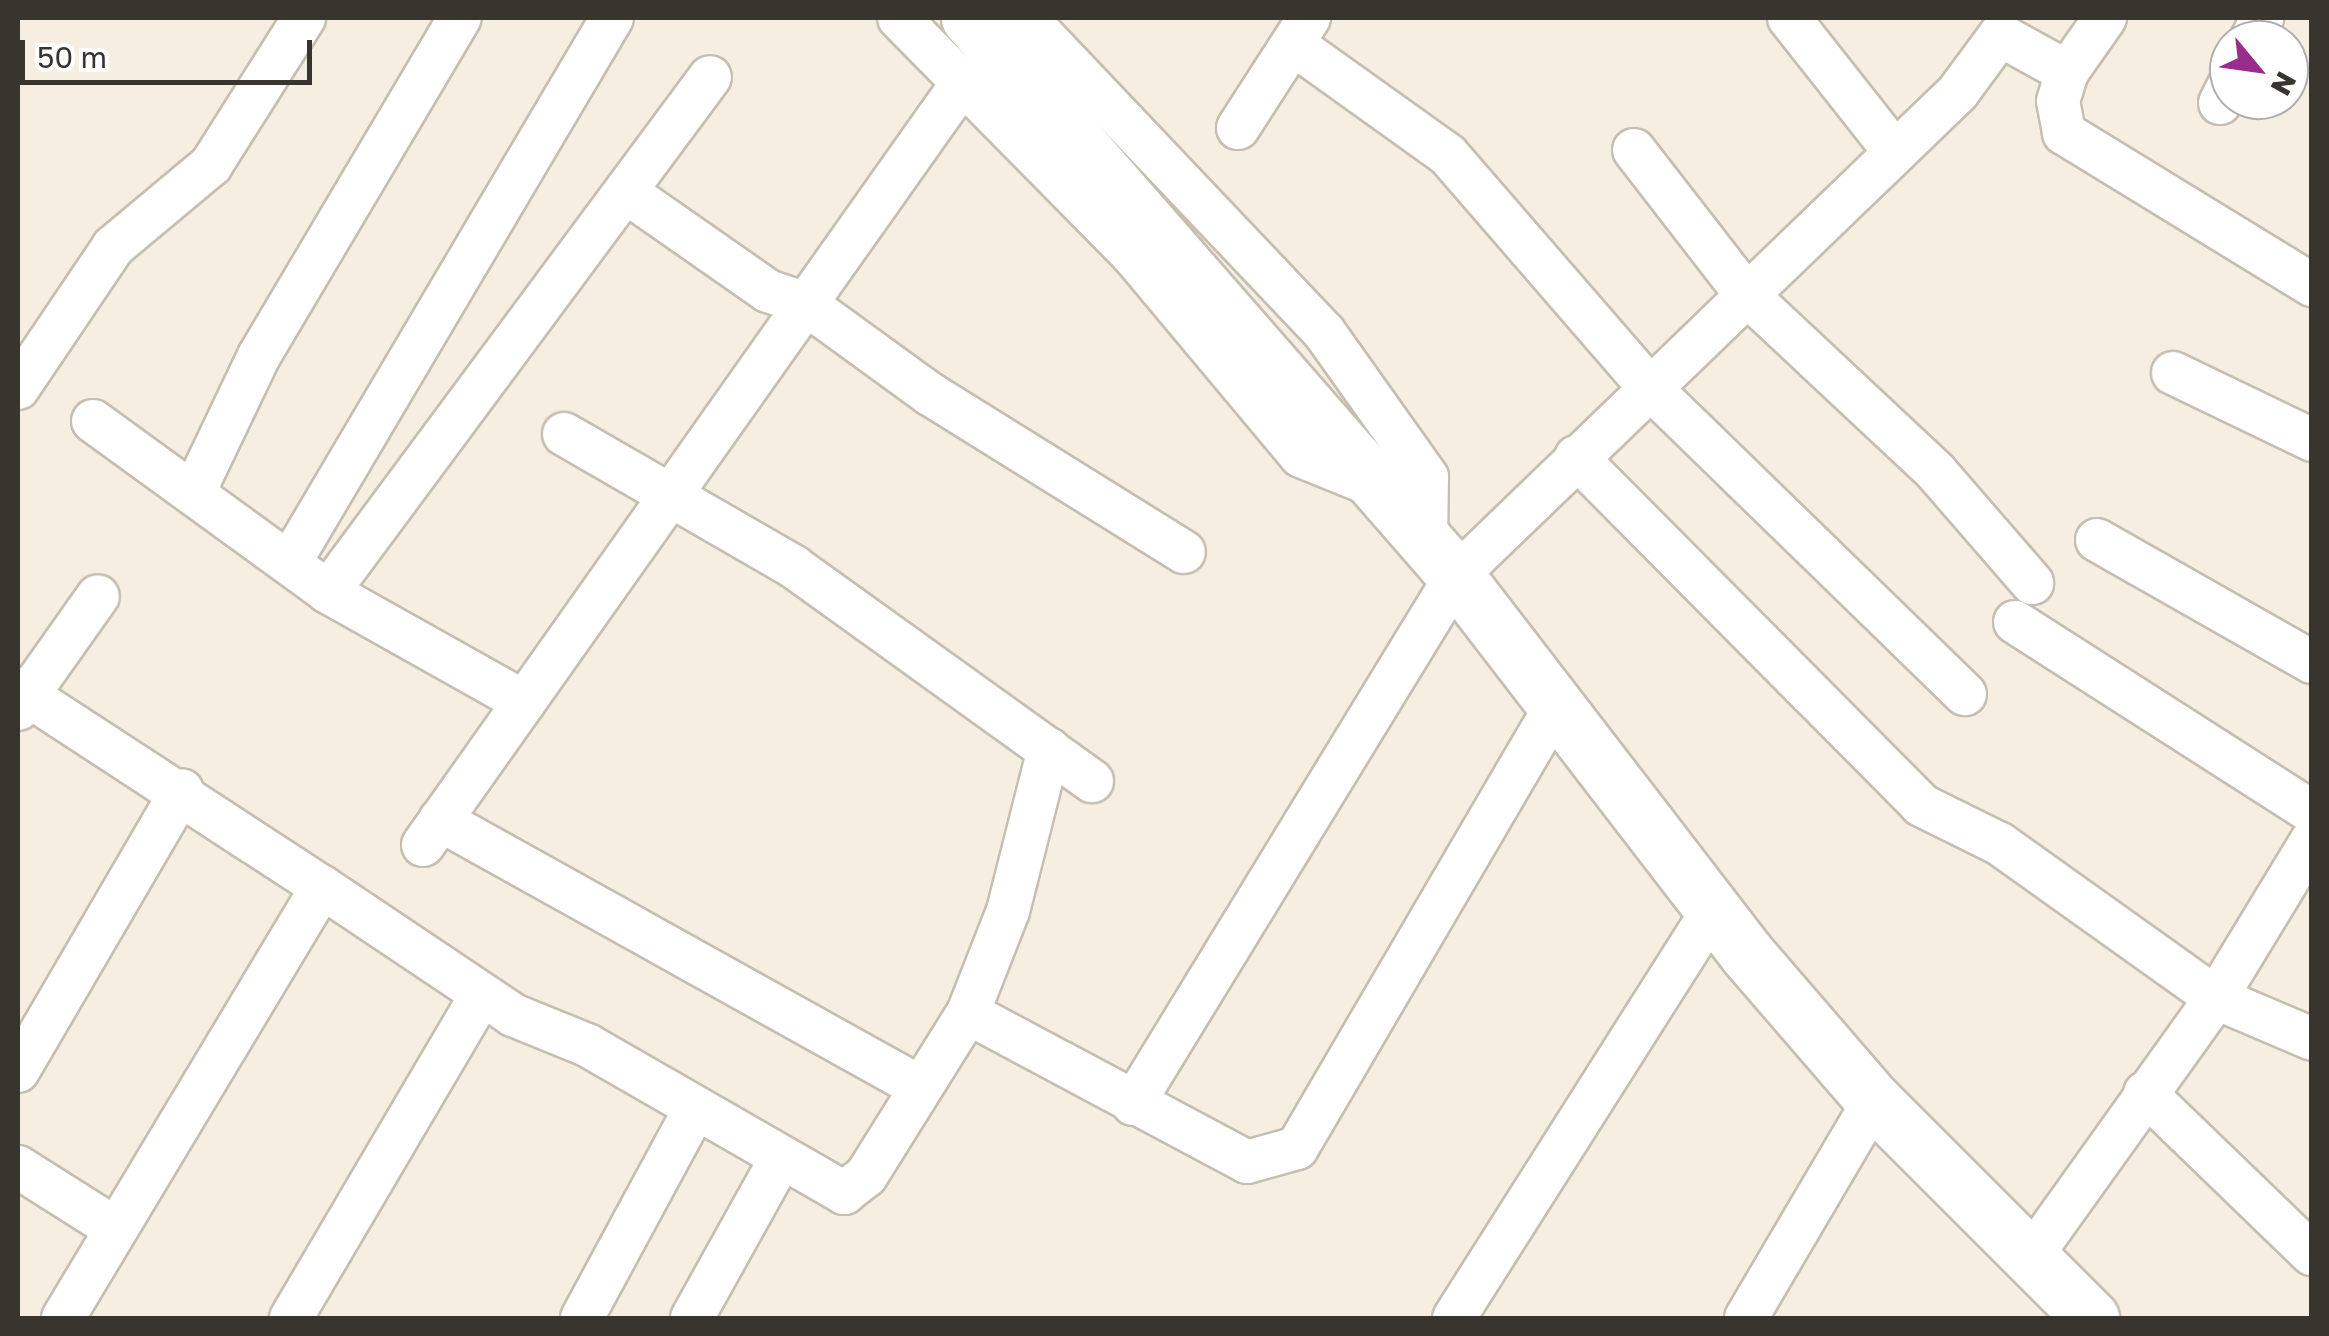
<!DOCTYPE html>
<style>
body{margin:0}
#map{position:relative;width:2329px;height:1336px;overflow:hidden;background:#f6efe1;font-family:"Golos Text",sans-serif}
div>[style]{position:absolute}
.roads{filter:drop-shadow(2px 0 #c6bfb1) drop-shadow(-2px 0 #c6bfb1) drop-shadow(0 2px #c6bfb1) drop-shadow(0 -2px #c6bfb1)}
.minor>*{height:42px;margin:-21px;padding:0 21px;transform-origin:21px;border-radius:21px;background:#fff}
.major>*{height:55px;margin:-27.5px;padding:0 27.5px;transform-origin:27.5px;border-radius:27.5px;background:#fff}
span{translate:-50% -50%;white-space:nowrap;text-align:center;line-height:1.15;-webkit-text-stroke:10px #fff;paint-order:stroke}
.frame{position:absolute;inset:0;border:20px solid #38352f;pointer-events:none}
.north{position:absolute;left:2209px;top:20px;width:100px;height:100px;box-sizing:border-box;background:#fff;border:2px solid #afaeac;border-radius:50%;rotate:119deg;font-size:28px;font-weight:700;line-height:40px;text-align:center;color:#38352f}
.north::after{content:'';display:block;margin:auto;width:35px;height:45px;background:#992d8d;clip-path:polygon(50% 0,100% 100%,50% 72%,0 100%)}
.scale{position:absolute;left:20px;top:40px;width:292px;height:45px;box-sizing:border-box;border:5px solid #38352f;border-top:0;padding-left:12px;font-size:30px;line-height:35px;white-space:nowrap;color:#38352f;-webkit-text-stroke:8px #fff;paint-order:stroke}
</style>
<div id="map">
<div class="roads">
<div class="minor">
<div style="left:899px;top:18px;width:332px;rotate:45.4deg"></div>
<div style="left:1132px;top:254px;width:263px;rotate:50.1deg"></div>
<div style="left:1301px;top:456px;width:80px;rotate:22.1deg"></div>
<div style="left:1026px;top:18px;width:433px;rotate:46.5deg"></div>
<div style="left:1324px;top:332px;width:178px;rotate:54.6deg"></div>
<div style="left:1427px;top:477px;width:64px;rotate:90.9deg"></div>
<div style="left:1789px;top:18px;width:171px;rotate:51.7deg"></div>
<div style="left:2105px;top:18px;width:66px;rotate:125.1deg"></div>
<div style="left:2067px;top:72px;width:30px;rotate:107deg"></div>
<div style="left:2058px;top:101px;width:33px;rotate:79deg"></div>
<div style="left:2064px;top:133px;width:291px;rotate:31.5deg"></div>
<div style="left:2251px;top:40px;width:25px;rotate:-63deg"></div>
<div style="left:1293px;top:44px;width:191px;rotate:35.6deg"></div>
<div style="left:1448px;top:155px;width:306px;rotate:49.1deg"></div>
<div style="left:1648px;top:386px;width:442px;rotate:44.2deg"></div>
<div style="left:2220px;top:103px;width:20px;rotate:-63deg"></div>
<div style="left:1238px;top:128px;width:131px;rotate:-57.2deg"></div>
<div style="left:1634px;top:150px;width:181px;rotate:52.2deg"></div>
<div style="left:1745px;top:293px;width:262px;rotate:43.1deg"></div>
<div style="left:1936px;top:472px;width:147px;rotate:49.1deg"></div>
<div style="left:626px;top:192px;width:173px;rotate:34.9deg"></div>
<div style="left:768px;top:291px;width:40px;rotate:18.9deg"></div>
<div style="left:806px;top:304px;width:153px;rotate:36deg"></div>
<div style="left:930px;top:394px;width:299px;rotate:31.9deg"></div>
<div style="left:2173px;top:373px;width:154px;rotate:25.7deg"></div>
<div style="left:18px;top:388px;width:170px;rotate:-56deg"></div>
<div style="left:113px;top:247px;width:128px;rotate:-39.9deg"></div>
<div style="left:211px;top:165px;width:174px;rotate:-57.7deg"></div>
<div style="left:93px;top:421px;width:291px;rotate:36deg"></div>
<div style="left:328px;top:592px;width:225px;rotate:29.3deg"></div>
<div style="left:564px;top:434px;width:266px;rotate:30deg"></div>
<div style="left:794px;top:567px;width:367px;rotate:35.7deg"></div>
<div style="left:1576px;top:457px;width:490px;rotate:45.2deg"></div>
<div style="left:1921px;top:805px;width:88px;rotate:26.3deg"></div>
<div style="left:2000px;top:844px;width:265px;rotate:35.5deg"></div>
<div style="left:2216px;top:998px;width:104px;rotate:23.1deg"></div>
<div style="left:195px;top:490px;width:148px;rotate:-64.5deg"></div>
<div style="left:259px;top:356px;width:393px;rotate:-59.3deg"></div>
<div style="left:2097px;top:540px;width:247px;rotate:29.6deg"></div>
<div style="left:290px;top:562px;width:632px;rotate:-59.38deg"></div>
<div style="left:328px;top:592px;width:641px;rotate:-53.43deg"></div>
<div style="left:2015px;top:622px;width:353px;rotate:32.6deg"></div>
<div style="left:18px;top:689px;width:363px;rotate:33.1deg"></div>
<div style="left:322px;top:887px;width:503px;rotate:121deg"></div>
<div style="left:18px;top:709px;width:138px;rotate:-54.7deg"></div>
<div style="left:440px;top:820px;width:547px;rotate:29.1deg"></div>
<div style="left:423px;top:845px;width:935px;rotate:-54.71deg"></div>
<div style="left:322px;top:887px;width:230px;rotate:33.8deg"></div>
<div style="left:513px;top:1015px;width:80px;rotate:22.1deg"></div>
<div style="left:587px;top:1045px;width:297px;rotate:29.9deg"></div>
<div style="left:844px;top:1193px;width:28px;rotate:-38deg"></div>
<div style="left:866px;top:1176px;width:192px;rotate:-58deg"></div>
<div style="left:968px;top:1013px;width:316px;rotate:28.1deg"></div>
<div style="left:1247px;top:1162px;width:52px;rotate:-15.6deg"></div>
<div style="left:1297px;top:1148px;width:515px;rotate:-59.65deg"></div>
<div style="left:968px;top:1013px;width:110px;rotate:-68.6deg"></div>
<div style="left:1008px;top:911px;width:167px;rotate:-75.8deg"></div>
<div style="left:18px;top:1071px;width:325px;rotate:-59.7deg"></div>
<div style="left:2145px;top:1093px;width:232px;rotate:44deg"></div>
<div style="left:1133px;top:1104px;width:619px;rotate:-58.54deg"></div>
<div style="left:1456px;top:576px;width:697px;rotate:-43.95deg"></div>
<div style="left:1958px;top:92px;width:71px;rotate:-53.6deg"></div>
<div style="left:2000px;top:35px;width:77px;rotate:28.9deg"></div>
<div style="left:18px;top:1167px;width:116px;rotate:32.3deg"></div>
<div style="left:2032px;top:1255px;width:316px;rotate:-54.4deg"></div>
<div style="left:2216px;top:998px;width:185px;rotate:-58.7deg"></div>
<div style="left:291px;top:1318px;width:375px;rotate:-59.5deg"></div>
<div style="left:582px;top:1318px;width:235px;rotate:-61.6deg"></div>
<div style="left:692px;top:1318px;width:181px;rotate:-60.9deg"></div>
<div style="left:1454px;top:1318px;width:483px;rotate:-57.6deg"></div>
<div style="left:1746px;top:1318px;width:252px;rotate:-59.5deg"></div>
</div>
<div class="major">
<div style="left:969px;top:18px;width:741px;rotate:48.89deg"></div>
<div style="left:1456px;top:576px;width:477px;rotate:52.4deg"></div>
<div style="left:1747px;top:954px;width:194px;rotate:49.2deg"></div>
<div style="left:1874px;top:1101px;width:307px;rotate:45deg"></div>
</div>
</div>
<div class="frame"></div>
<div class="north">N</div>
<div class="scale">50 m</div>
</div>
